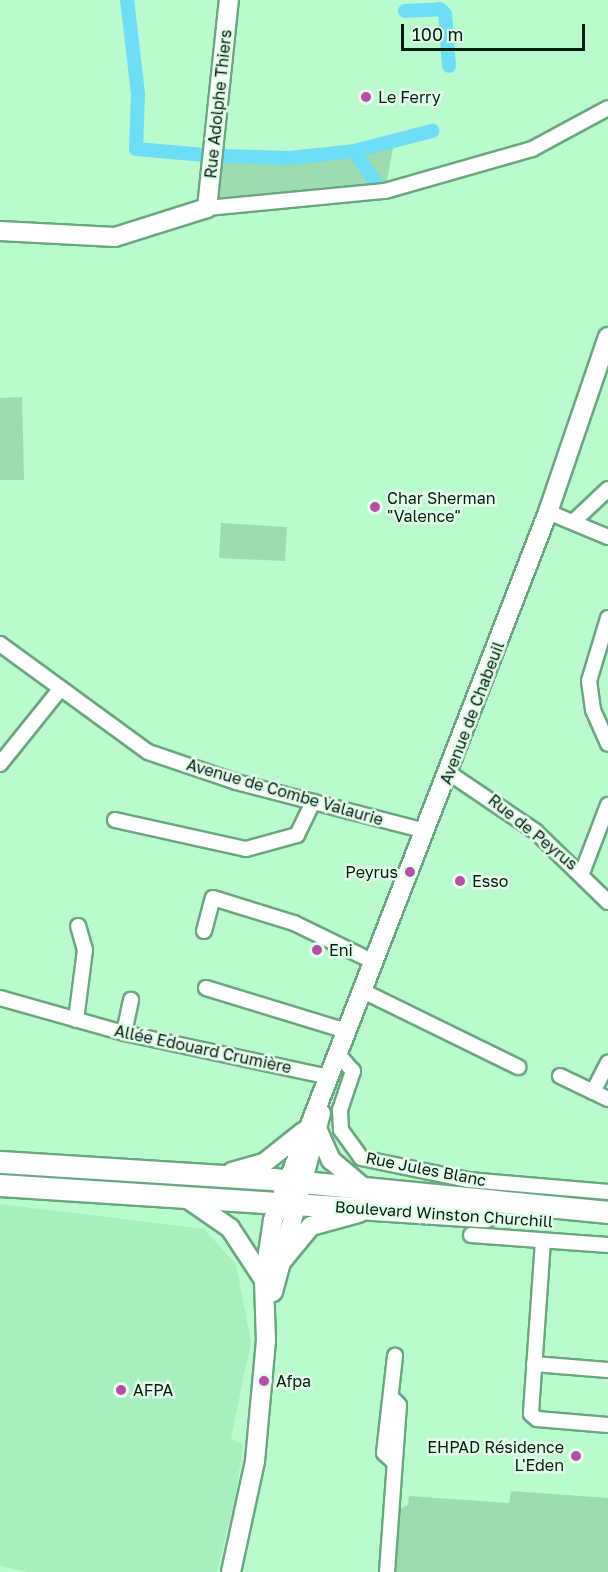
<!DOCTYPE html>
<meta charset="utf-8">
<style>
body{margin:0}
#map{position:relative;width:608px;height:1572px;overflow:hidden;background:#b9fbcd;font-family:"Golos Text",sans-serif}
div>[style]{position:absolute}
.built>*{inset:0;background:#a7f0be}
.green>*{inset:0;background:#9cdcb0}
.canal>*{height:14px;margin:-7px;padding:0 7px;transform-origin:7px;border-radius:7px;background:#6cdef7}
.roads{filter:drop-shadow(2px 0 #69a87e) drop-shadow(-2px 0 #69a87e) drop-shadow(0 2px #69a87e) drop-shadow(0 -2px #69a87e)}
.street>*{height:14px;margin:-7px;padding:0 7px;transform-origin:7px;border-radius:7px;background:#fff}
.secondary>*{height:18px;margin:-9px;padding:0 9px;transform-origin:9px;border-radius:9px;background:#fff}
.primary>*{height:21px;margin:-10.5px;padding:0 10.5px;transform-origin:10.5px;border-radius:10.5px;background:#fff}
.dots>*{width:16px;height:16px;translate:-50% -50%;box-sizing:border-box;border:3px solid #e4fdeb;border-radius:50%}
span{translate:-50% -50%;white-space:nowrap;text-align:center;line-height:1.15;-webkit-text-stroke:5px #e4fdeb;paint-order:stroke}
.poi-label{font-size:16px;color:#041e0e}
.left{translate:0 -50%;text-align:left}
.right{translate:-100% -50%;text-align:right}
.street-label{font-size:16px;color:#041e0e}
.scale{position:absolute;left:401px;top:24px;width:184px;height:27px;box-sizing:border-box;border:3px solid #041e0e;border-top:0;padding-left:8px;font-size:18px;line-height:21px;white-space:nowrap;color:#041e0e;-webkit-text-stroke:4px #e4fdeb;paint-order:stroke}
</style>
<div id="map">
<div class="built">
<div style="clip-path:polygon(0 1204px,204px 1229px,236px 1264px,251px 1342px,231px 1438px,243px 1445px,235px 1499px,217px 1572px,29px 1572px,0 1566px)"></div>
</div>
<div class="green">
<div style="clip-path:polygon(395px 138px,385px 191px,207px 208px,220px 156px,289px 158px,354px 151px)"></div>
<div style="clip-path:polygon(22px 397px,24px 480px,0 480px,0 398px)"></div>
<div style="clip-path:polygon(221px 523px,287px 527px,285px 561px,219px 558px)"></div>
<div style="clip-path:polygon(511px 1491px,608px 1498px,608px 1572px,396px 1572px,400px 1509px,408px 1505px,409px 1496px,509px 1503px)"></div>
</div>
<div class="canal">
<div style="left:127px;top:0;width:95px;rotate:83.3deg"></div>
<div style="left:138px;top:94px;width:55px;rotate:92.1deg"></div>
<div style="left:136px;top:149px;width:69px;rotate:5deg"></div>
<div style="left:405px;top:11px;width:35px;rotate:-3deg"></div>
<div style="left:440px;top:9px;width:7px;rotate:45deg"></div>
<div style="left:445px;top:14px;width:52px;rotate:85.6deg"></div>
<div style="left:354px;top:151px;width:44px;rotate:55.2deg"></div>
<div style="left:220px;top:156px;width:69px;rotate:1.7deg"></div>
<div style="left:289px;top:158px;width:65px;rotate:-6.1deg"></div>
<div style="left:354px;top:151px;width:81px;rotate:-14.4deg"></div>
</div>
<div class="roads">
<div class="street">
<div style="left:207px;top:208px;width:179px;rotate:-5.5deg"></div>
<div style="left:385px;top:191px;width:153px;rotate:-15.9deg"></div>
<div style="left:532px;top:149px;width:86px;rotate:-28.3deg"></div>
<div style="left:548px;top:512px;width:65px;rotate:22.6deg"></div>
<div style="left:573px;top:522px;width:48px;rotate:-43.3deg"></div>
<div style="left:608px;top:618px;width:66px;rotate:106.8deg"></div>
<div style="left:589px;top:681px;width:29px;rotate:82deg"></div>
<div style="left:593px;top:710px;width:37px;rotate:66deg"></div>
<div style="left:0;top:644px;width:183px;rotate:36.1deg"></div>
<div style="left:148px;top:752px;width:93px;rotate:18.8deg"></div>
<div style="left:236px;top:782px;width:196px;rotate:14.5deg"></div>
<div style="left:0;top:764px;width:97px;rotate:-51.2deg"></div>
<div style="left:449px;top:773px;width:104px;rotate:34deg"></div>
<div style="left:535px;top:831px;width:102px;rotate:44.2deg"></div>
<div style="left:115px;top:820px;width:134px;rotate:12.5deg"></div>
<div style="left:246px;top:849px;width:53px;rotate:-15.4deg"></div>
<div style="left:297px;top:835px;width:37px;rotate:-64deg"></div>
<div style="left:582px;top:873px;width:73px;rotate:-69.1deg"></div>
<div style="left:204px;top:931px;width:34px;rotate:-75deg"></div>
<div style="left:213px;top:898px;width:85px;rotate:17.2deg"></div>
<div style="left:294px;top:923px;width:89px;rotate:26deg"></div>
<div style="left:206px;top:988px;width:147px;rotate:17deg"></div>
<div style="left:363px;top:991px;width:173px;rotate:26.1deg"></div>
<div style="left:0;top:998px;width:129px;rotate:15.8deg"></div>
<div style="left:124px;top:1033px;width:210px;rotate:12.1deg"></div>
<div style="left:76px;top:1020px;width:71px;rotate:-82.7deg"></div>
<div style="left:85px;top:950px;width:25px;rotate:-106deg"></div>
<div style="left:124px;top:1033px;width:34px;rotate:-78deg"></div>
<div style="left:338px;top:1054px;width:23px;rotate:49deg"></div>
<div style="left:353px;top:1071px;width:41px;rotate:108.4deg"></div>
<div style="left:340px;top:1110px;width:20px;rotate:87deg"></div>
<div style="left:341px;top:1130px;width:34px;rotate:54deg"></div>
<div style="left:361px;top:1158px;width:109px;rotate:11.6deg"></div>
<div style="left:468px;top:1180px;width:141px;rotate:4.9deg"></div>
<div style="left:560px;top:1076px;width:53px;rotate:25.6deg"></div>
<div style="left:593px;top:1092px;width:33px;rotate:-63deg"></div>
<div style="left:471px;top:1235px;width:137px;rotate:4.2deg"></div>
<div style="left:543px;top:1241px;width:173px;rotate:94deg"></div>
<div style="left:531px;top:1414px;width:8px;rotate:40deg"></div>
<div style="left:537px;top:1419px;width:71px;rotate:4.8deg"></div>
<div style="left:534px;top:1364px;width:74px;rotate:4.6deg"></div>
<div style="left:394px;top:1462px;width:13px;rotate:-138deg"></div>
<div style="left:384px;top:1453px;width:98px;rotate:-83.5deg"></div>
<div style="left:387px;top:1572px;width:167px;rotate:-85.9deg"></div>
<div style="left:399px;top:1405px;width:11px;rotate:-135deg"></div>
</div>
<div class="secondary">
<div style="left:0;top:231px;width:115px;rotate:3deg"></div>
<div style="left:115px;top:237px;width:96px;rotate:-17.5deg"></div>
<div style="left:207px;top:208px;width:209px;rotate:-84deg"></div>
<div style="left:318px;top:1131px;width:32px;rotate:66deg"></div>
<div style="left:331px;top:1160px;width:43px;rotate:40.3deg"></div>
<div style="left:232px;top:1172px;width:33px;rotate:-16deg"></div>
<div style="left:264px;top:1163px;width:50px;rotate:-38.5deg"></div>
<div style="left:185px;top:1197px;width:55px;rotate:34.6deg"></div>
<div style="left:230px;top:1228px;width:62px;rotate:56.8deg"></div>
<div style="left:282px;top:1261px;width:45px;rotate:-50.4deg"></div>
<div style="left:311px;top:1226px;width:50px;rotate:-15.2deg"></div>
<div style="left:273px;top:1292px;width:185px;rotate:-75deg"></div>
<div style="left:231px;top:1572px;width:114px;rotate:-77.8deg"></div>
<div style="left:255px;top:1461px;width:121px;rotate:-84.8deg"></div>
<div style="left:266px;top:1341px;width:61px;rotate:-91.9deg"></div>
<div style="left:264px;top:1280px;width:61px;rotate:-81.5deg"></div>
<div style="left:273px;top:1220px;width:760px;rotate:-68.77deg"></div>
<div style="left:548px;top:512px;width:185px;rotate:-71.1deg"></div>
</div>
<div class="primary">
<div style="left:0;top:1162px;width:273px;rotate:3.6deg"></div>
<div style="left:272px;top:1179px;width:338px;rotate:5.6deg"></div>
<div style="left:0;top:1185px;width:486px;rotate:3.7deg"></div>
</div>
</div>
<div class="dots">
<div style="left:366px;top:97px;background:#ba4ba8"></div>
<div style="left:375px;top:507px;background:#ba4ba8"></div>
<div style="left:410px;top:872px;background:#ba4ba8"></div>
<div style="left:460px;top:881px;background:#ba4ba8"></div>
<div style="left:317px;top:950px;background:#ba4ba8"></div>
<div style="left:264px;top:1381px;background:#ba4ba8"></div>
<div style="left:121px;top:1390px;background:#ba4ba8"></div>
<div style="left:576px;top:1456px;background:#ba4ba8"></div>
</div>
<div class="poi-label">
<span class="left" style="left:378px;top:97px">Le Ferry</span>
<span class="left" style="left:387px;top:507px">Char Sherman<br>"Valence"</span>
<span class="right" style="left:398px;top:872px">Peyrus</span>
<span class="left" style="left:472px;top:881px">Esso</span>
<span class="left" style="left:329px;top:950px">Eni</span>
<span class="left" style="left:276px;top:1381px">Afpa</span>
<span class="left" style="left:133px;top:1390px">AFPA</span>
<span class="right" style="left:564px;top:1456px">EHPAD Résidence<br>L'Eden</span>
</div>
<div class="street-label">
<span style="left:218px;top:104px;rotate:-84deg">Rue Adolphe Thiers</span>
<span style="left:472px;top:713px;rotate:-69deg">Avenue de Chabeuil</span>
<span style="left:285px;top:792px;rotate:16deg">Avenue de Combe Valaurie</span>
<span style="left:533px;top:832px;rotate:39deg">Rue de Peyrus</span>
<span style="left:203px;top:1049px;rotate:12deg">Allée Edouard Crumière</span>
<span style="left:426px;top:1169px;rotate:11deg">Rue Jules Blanc</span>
<span style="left:444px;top:1214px;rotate:4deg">Boulevard Winston Churchill</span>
</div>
<div class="scale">100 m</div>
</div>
